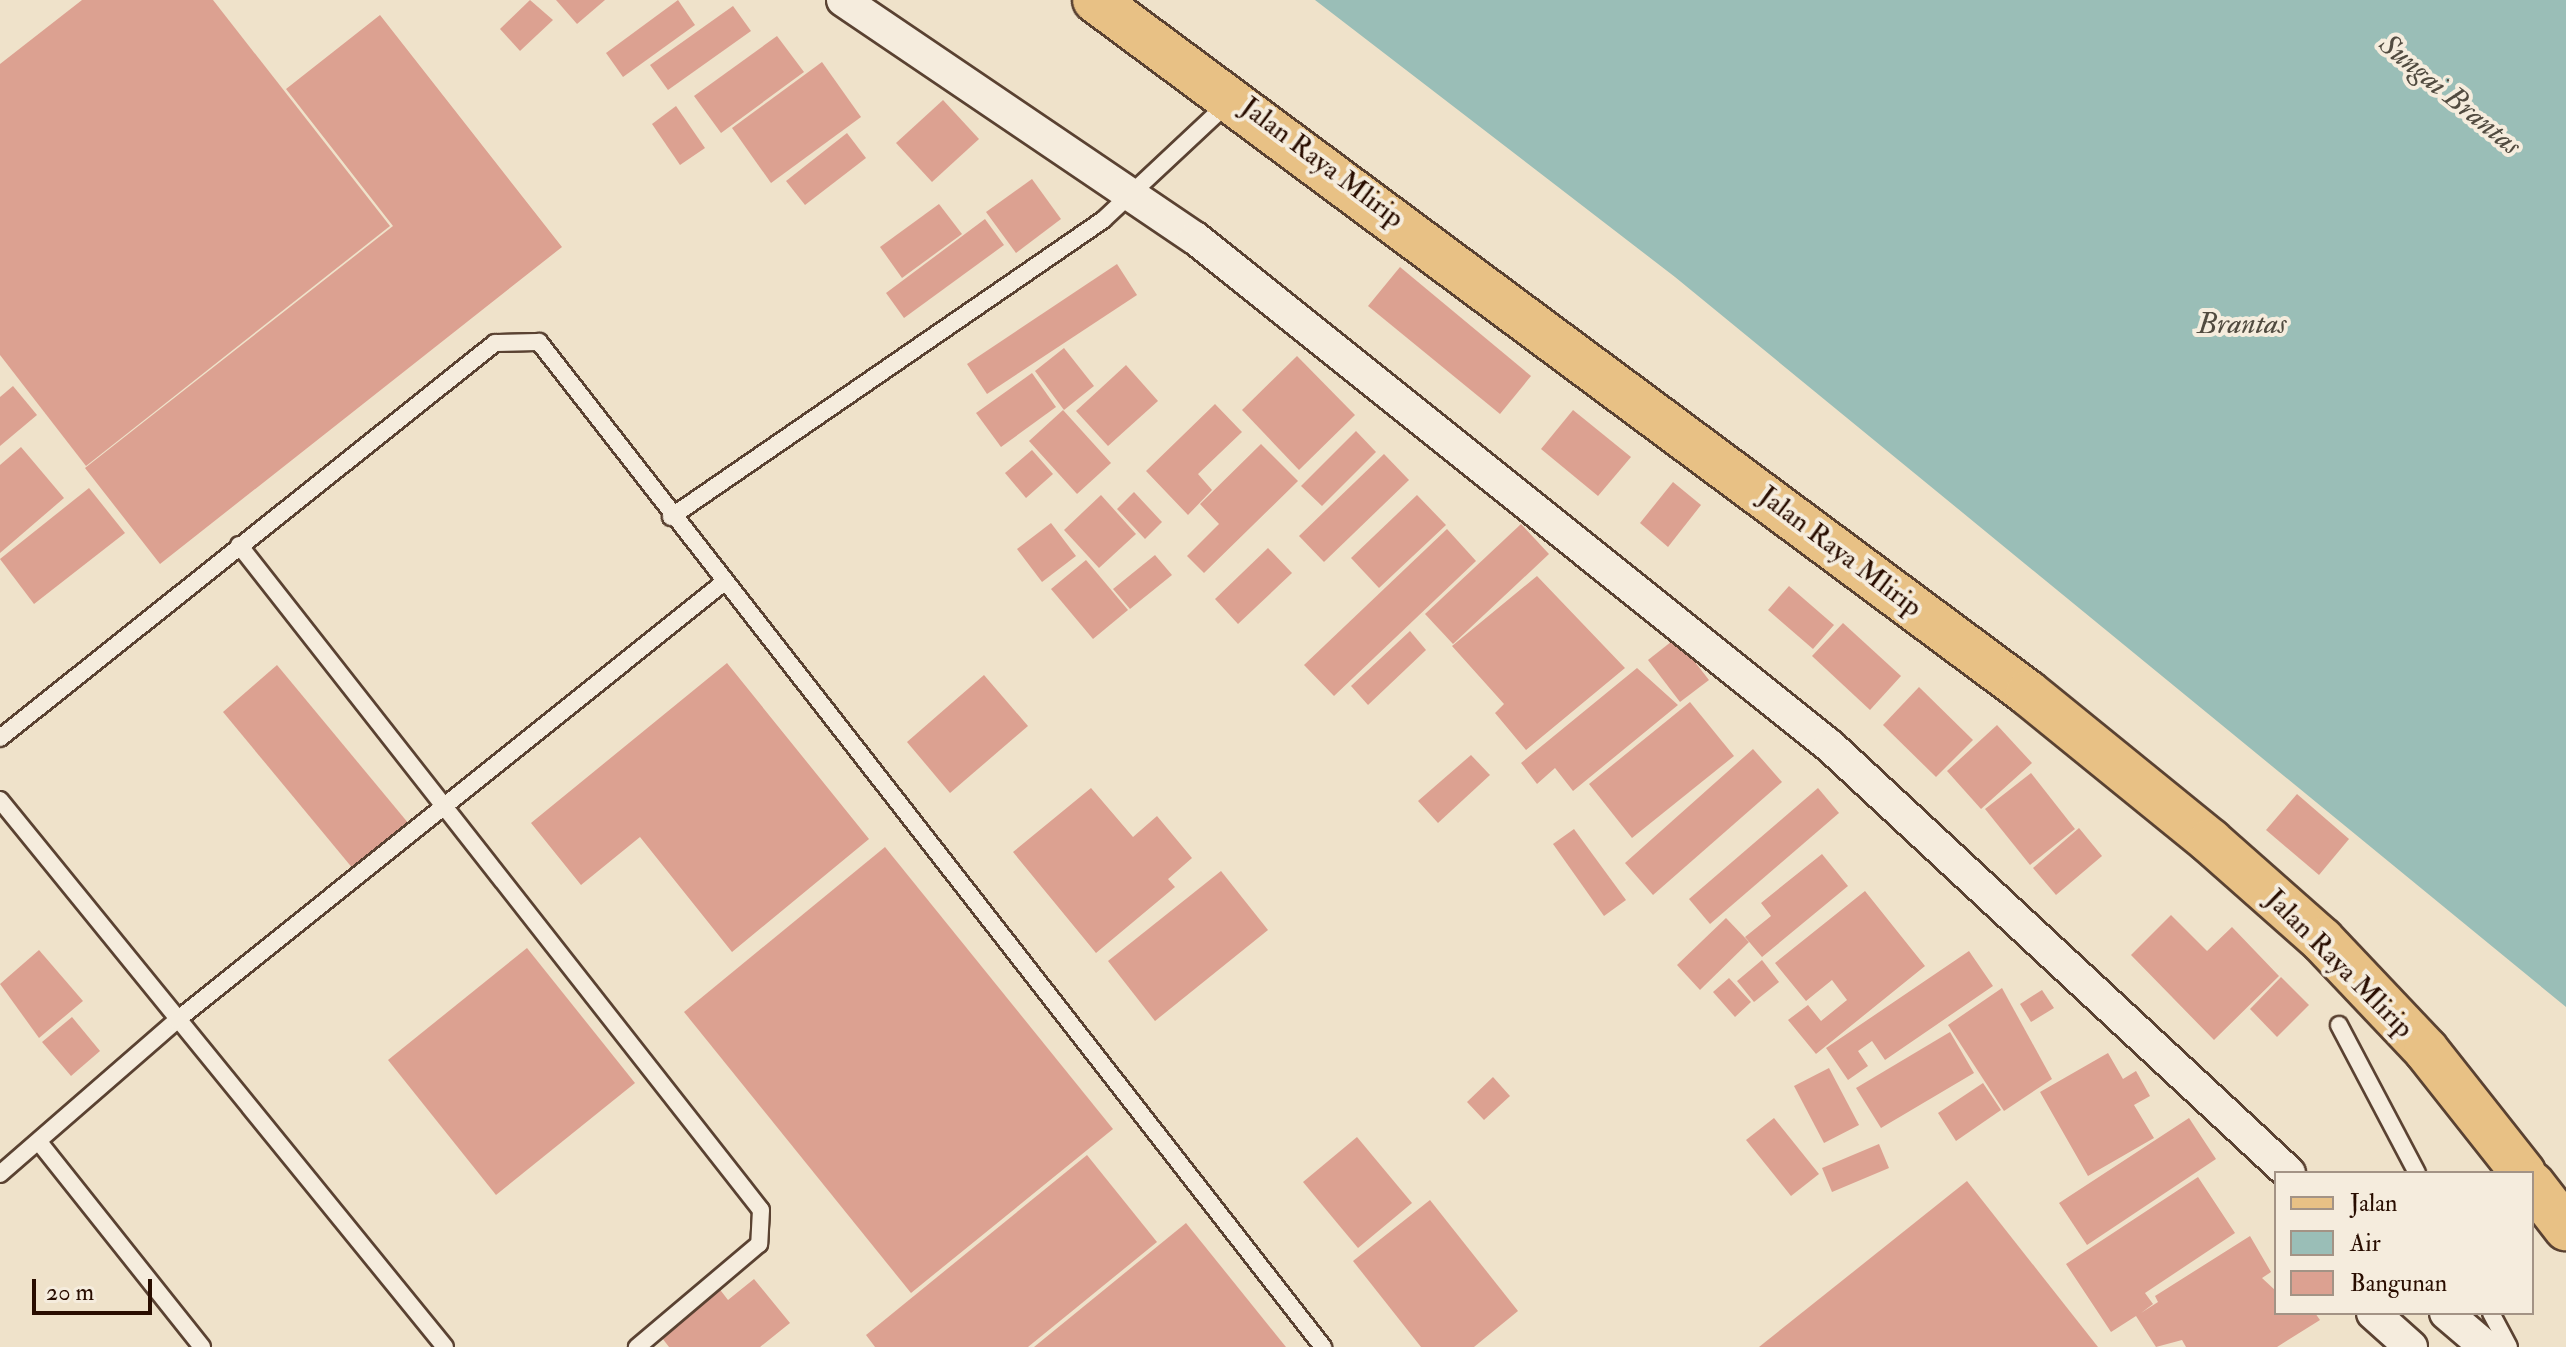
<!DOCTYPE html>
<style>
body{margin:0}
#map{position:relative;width:2566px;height:1347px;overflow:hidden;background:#efe2ca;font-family:"IM FELL Double Pica",serif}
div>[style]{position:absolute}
.water>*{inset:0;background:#9abeb7}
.building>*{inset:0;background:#dca191}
.roads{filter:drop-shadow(2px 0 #5a4232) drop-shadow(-2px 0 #5a4232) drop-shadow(0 2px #5a4232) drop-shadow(0 -2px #5a4232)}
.lane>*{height:16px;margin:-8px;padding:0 8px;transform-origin:8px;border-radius:8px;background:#f5ecdd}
.street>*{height:32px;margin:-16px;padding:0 16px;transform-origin:16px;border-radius:16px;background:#f5ecdd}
.primary>*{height:44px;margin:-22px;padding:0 22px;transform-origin:22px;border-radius:22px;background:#e8c185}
span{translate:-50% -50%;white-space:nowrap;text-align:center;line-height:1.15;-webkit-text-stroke:8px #f5ecdd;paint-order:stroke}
.street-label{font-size:28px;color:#290d00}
.water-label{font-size:30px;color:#514b40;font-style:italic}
.legend{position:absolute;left:2274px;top:1171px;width:260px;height:144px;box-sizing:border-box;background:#f5ecdd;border:2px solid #a39385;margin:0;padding:10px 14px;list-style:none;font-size:24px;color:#290d00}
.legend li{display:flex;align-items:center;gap:16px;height:40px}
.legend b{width:40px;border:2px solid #a39385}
.scale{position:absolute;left:32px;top:1279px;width:120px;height:36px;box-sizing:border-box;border:4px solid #290d00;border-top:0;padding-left:10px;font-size:24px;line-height:28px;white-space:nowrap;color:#290d00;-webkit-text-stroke:6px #f5ecdd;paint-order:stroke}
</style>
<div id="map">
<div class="water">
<div style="clip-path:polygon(1315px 0,2566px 0,2566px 1007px,1675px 277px)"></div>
</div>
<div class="building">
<div style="clip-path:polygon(82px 0,213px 0,390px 226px,86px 466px,0 355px,0 64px)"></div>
<div style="clip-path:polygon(530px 0,553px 20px,520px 51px,500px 29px)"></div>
<div style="clip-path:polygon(556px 0,605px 0,577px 24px)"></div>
<div style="clip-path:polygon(678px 0,695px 25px,623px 77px,606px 53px)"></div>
<div style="clip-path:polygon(733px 6px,751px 31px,668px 90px,650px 65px)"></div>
<div style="clip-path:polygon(380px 15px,562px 247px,160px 564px,85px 468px,393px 226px,286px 89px)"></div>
<div style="clip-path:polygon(777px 36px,804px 72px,721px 133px,694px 96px)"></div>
<div style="clip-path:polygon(822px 62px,861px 117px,771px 183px,732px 128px)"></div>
<div style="clip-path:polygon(943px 100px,979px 139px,932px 182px,896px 143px)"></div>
<div style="clip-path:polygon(676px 106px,705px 148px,680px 165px,652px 124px)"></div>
<div style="clip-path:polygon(847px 133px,866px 158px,805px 205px,786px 181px)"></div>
<div style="clip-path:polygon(1032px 179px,1061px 219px,1016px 253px,986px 212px)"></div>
<div style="clip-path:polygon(939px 204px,962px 234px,902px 278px,880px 247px)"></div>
<div style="clip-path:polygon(985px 219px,1004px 245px,904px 318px,886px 293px)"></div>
<div style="clip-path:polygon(1117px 264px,1137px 295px,987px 394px,967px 364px)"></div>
<div style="clip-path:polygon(1400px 267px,1531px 376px,1500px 414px,1368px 306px)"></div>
<div style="clip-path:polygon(1064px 348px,1094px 386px,1064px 410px,1035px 371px)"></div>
<div style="clip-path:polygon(1297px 356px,1355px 415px,1299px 470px,1242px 410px)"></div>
<div style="clip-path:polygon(1126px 365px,1158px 401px,1108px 446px,1076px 411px)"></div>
<div style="clip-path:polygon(1032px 373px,1056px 407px,1001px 447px,976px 413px)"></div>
<div style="clip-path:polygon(13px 386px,37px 415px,0 446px,0 397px)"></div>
<div style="clip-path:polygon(1215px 404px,1242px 432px,1198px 474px,1212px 490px,1188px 515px,1146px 471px)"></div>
<div style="clip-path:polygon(1063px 410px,1111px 463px,1077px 494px,1029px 441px)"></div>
<div style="clip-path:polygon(1573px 410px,1631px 457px,1598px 496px,1541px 449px)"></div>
<div style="clip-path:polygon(1356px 431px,1376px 452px,1322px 506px,1301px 486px)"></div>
<div style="clip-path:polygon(1261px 444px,1298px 481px,1204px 573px,1187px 556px,1219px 524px,1200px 504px)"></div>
<div style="clip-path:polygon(21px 447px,64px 498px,0 553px,0 465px)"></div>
<div style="clip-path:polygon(1032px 450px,1053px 474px,1026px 498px,1005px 473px)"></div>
<div style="clip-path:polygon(1384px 454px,1409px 480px,1324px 562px,1299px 536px)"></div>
<div style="clip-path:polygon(1673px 482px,1701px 505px,1668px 547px,1640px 523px)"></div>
<div style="clip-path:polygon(89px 488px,125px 533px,34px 604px,0 559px)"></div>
<div style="clip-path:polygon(1134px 492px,1162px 522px,1145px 539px,1117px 509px)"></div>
<div style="clip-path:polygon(1101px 495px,1136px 534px,1099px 568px,1064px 530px)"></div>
<div style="clip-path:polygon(1417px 495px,1446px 525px,1379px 588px,1351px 558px)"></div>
<div style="clip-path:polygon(1051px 523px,1076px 556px,1042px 582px,1017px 549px)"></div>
<div style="clip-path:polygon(1521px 524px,1549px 554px,1453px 644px,1425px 614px)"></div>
<div style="clip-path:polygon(1447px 529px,1476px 561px,1334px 696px,1304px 665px)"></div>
<div style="clip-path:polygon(1268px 548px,1292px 573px,1238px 624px,1215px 599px)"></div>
<div style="clip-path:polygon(1155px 555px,1172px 575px,1130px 609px,1113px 589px)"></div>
<div style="clip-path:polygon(1086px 560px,1128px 610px,1093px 639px,1051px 589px)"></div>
<div style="clip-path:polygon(1537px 576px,1625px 668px,1526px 750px,1495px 713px,1504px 704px,1452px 646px)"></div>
<div style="clip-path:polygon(1789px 586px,1834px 625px,1813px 649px,1768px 610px)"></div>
<div style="clip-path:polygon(1843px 623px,1901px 676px,1870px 710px,1812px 656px)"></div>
<div style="clip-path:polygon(1410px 631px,1426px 650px,1368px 705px,1351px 686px)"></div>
<div style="clip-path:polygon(1676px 638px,1709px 680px,1680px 702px,1648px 660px)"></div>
<div style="clip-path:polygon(727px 663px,869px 839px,732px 952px,640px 837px,581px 885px,531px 823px)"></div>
<div style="clip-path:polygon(277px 665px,409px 824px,354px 870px,223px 712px)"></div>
<div style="clip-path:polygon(1637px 668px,1678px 705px,1573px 791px,1555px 768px,1537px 784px,1521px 763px)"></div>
<div style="clip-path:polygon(984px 675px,1028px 726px,950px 793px,907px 742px)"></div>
<div style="clip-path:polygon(1919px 687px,1973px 740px,1936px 777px,1883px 725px)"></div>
<div style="clip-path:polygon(1690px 702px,1734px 756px,1632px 838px,1589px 784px)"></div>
<div style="clip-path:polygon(1997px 725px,2032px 763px,1981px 809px,1947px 771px)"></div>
<div style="clip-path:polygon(1753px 749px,1782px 782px,1653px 895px,1625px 863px)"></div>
<div style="clip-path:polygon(1471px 755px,1490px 775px,1438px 823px,1418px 801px)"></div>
<div style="clip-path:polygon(2031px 773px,2075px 829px,2030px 865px,1985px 809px)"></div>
<div style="clip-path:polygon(1091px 788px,1133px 837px,1157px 816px,1192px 858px,1168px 879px,1175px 887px,1096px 953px,1013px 852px)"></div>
<div style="clip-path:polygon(1818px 788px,1839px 813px,1710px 924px,1689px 899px)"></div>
<div style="clip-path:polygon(2297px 794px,2349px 839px,2319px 875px,2266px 830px)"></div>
<div style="clip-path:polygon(2079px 828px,2102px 856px,2056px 895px,2033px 868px)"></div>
<div style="clip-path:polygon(1574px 829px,1626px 900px,1604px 916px,1553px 844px)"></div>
<div style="clip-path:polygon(885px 847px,1113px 1129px,911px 1293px,684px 1012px)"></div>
<div style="clip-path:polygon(1822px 854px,1848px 886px,1762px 957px,1745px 937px,1771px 916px,1761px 903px)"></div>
<div style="clip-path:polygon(1221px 871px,1268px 930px,1155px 1021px,1108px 961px)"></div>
<div style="clip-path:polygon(1865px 891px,1925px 966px,1816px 1054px,1788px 1020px,1808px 1005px,1821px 1021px,1847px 1000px,1832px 980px,1806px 1001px,1775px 963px)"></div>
<div style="clip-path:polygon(2171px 915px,2207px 951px,2232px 927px,2279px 976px,2214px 1040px,2131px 955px)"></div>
<div style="clip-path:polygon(1726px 918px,1749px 942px,1700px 990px,1677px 965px)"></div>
<div style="clip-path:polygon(527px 948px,635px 1083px,496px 1195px,388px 1060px)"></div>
<div style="clip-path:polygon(39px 950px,83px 1001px,39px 1038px,0 984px)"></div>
<div style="clip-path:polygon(1969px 951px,1993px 986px,1885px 1060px,1872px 1041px,1858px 1051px,1868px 1066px,1848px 1080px,1826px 1048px)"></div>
<div style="clip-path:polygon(1762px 960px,1779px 982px,1754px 1002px,1737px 981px)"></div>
<div style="clip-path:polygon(2281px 977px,2309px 1005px,2277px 1037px,2250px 1009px)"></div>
<div style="clip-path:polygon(1729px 978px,1751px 1002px,1735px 1017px,1713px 992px)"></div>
<div style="clip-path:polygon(2002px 988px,2052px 1079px,2004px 1111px,1948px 1025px)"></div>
<div style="clip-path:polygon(2042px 990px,2054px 1008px,2031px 1022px,2020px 1004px)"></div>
<div style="clip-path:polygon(72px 1017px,100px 1051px,71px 1076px,42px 1042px)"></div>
<div style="clip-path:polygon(1950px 1032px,1974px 1073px,1881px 1128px,1856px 1088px)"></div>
<div style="clip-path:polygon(2108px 1053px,2123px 1079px,2136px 1071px,2150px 1096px,2134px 1105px,2154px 1138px,2088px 1176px,2040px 1092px)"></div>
<div style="clip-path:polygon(1829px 1068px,1859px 1125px,1824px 1143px,1794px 1086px)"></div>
<div style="clip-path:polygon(1493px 1077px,1510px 1096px,1484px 1120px,1467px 1102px)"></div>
<div style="clip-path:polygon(1983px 1083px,2001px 1110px,1956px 1141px,1938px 1113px)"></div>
<div style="clip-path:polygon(1774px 1118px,1819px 1174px,1791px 1196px,1746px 1140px)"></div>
<div style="clip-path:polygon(2189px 1118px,2216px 1159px,2087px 1245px,2059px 1203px)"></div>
<div style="clip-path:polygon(1357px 1137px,1412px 1203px,1358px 1248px,1303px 1182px)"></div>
<div style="clip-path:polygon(1879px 1144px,1889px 1168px,1832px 1192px,1822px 1168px)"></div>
<div style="clip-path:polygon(1087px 1155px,1157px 1242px,1028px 1347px,875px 1347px,866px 1335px)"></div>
<div style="clip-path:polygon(2198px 1177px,2235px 1233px,2145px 1293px,2153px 1304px,2141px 1313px,2158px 1302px,2155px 1296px,2250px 1236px,2271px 1272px,2262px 1278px,2276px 1291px,2276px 1313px,2315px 1313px,2320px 1320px,2277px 1347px,2186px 1347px,2182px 1340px,2156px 1347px,2136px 1316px,2111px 1332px,2066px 1264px)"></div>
<div style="clip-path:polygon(1967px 1181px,2098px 1347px,1759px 1347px)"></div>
<div style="clip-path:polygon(1430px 1200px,1518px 1311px,1474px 1347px,1421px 1347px,1353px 1261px)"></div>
<div style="clip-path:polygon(1186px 1223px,1286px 1347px,1034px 1347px)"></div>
<div style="clip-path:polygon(754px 1279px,790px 1323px,760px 1347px,669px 1347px,659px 1334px,718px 1287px,728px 1300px)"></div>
</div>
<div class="roads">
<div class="lane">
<div style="left:671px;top:517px;width:524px;rotate:-34.51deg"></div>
<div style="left:1103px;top:220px;width:174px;rotate:-43.1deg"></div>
<div style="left:239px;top:545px;width:845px;rotate:51.87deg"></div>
<div style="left:761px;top:1210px;width:34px;rotate:93deg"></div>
<div style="left:759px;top:1244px;width:160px;rotate:139.8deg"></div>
<div style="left:0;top:738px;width:633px;rotate:-38.59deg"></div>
<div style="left:495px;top:343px;width:44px;rotate:-1.3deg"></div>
<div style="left:539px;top:342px;width:1275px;rotate:52.04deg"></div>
<div style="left:0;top:800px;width:705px;rotate:50.87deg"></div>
<div style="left:2339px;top:1025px;width:167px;rotate:62.2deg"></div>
<div style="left:39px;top:1142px;width:262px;rotate:51.5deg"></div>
<div style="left:0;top:1174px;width:235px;rotate:-41deg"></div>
<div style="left:177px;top:1020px;width:699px;rotate:-38.67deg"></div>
<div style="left:2491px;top:1313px;width:38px;rotate:62deg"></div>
</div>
<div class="street">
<div style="left:843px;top:0;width:425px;rotate:34.1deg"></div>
<div style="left:1195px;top:238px;width:813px;rotate:38.66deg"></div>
<div style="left:1830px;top:746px;width:627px;rotate:42.93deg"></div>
<div style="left:2373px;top:1313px;width:51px;rotate:41.8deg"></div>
<div style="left:2446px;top:1313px;width:52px;rotate:40.4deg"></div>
</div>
<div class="primary">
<div style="left:1095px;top:0;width:1162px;rotate:36.6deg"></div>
<div style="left:2028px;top:693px;width:235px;rotate:39.1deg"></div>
<div style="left:2210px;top:841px;width:149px;rotate:41.5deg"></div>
<div style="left:2322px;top:940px;width:151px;rotate:46.6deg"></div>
<div style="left:2426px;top:1050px;width:157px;rotate:51.7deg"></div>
<div style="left:2532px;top:1184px;width:56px;rotate:52.3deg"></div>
</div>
</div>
<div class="street-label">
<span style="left:1322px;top:163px;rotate:37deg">Jalan Raya Mlirip</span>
<span style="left:1840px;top:552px;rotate:37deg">Jalan Raya Mlirip</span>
<span style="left:2339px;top:964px;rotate:45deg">Jalan Raya Mlirip</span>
</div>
<div class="water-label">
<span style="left:2450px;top:95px;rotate:39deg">Sungai Brantas</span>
<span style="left:2242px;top:324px">Brantas</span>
</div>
<ul class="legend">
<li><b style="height:10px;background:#e8c185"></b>Jalan</li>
<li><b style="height:22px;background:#9abeb7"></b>Air</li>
<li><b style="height:22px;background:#dca191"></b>Bangunan</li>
</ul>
<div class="scale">20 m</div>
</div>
